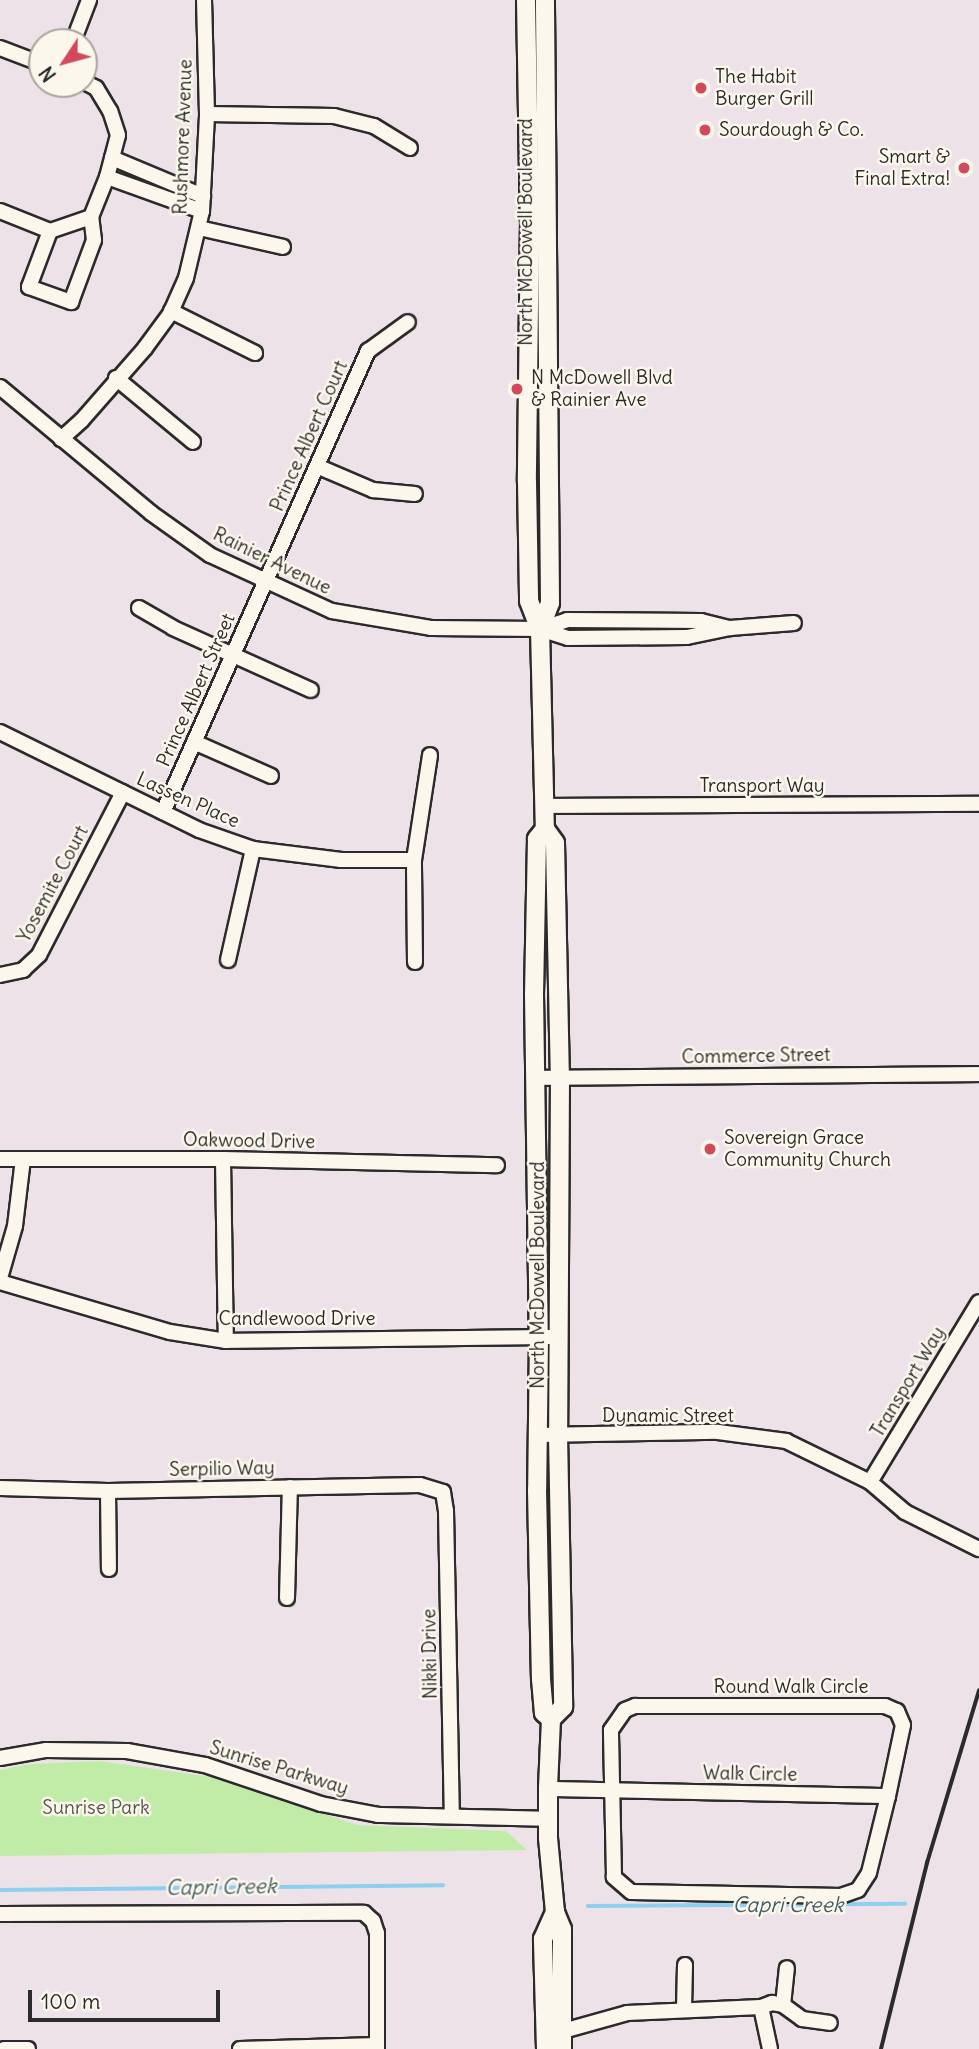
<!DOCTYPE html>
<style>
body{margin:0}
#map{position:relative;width:979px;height:2049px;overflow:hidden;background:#ede2e8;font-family:Delius,sans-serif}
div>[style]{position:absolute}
.green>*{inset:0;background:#c1eca8}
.stream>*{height:3.5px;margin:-1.75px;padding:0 1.75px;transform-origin:1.75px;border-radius:1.75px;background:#8dcfee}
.roads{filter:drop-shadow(2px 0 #2b2b2b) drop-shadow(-2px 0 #2b2b2b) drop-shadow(0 2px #2b2b2b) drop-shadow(0 -2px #2b2b2b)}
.minor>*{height:14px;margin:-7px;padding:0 7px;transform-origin:7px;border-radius:7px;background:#fbf7ec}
.major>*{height:18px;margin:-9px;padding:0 9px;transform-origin:9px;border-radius:9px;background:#fbf7ec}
.rail>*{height:3.5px;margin:-1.75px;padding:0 1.75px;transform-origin:1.75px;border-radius:1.75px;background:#2b2b2b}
.dots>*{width:19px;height:19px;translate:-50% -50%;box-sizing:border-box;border:4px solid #fbf7ec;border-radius:50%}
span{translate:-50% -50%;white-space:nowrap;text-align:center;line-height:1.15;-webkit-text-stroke:5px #fbf7ec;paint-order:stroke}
.poi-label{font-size:19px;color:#2b2b2b}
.left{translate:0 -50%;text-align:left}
.right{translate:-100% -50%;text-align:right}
.street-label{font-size:19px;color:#2b2b2b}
.park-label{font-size:19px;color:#505b4a}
.water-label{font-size:21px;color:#485c66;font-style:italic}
.north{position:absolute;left:28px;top:28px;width:70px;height:70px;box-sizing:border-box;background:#fbf7ec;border:2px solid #a8a59f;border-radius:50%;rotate:234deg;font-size:19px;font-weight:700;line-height:28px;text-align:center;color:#2b2b2b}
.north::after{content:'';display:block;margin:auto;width:24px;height:32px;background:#d1495b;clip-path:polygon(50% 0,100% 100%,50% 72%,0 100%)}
.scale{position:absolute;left:28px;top:1990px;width:192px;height:32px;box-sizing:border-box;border:4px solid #2b2b2b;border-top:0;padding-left:9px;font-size:21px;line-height:24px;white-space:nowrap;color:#2b2b2b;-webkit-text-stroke:5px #fbf7ec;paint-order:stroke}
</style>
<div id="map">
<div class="green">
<div style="clip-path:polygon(99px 1761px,211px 1777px,357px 1825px,506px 1831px,527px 1850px,0 1856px,0 1770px,31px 1764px)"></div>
</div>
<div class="stream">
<div style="left:0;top:1890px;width:443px;rotate:-0.6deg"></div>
<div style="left:588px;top:1906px;width:317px;rotate:-0.4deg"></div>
</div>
<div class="roads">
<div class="minor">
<div style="left:73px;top:42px;width:45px;rotate:-69.1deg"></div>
<div style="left:0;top:48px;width:45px;rotate:20.9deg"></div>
<div style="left:207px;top:114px;width:127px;rotate:0.9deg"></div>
<div style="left:334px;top:116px;width:41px;rotate:14deg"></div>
<div style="left:374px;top:126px;width:42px;rotate:31.4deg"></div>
<div style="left:112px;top:158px;width:99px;rotate:22.7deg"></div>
<div style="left:107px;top:177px;width:101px;rotate:19.7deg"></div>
<div style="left:0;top:211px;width:54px;rotate:21.8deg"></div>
<div style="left:50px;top:231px;width:43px;rotate:-18.9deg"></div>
<div style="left:91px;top:217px;width:43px;rotate:-68.2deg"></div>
<div style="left:107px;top:177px;width:43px;rotate:-75.3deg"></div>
<div style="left:118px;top:135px;width:25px;rotate:-108deg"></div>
<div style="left:110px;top:111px;width:27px;rotate:-121deg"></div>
<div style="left:96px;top:88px;width:13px;rotate:-153deg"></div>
<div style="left:199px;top:228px;width:86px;rotate:12.7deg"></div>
<div style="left:50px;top:231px;width:60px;rotate:110.6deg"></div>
<div style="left:29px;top:287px;width:45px;rotate:19.7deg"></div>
<div style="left:71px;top:302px;width:66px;rotate:-69.6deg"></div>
<div style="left:94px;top:240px;width:23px;rotate:-97deg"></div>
<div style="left:171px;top:311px;width:94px;rotate:26.6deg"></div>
<div style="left:116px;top:378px;width:100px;rotate:39.7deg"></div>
<div style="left:0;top:387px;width:197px;rotate:39.8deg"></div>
<div style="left:151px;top:513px;width:72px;rotate:35.4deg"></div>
<div style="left:210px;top:555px;width:134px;rotate:24.7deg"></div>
<div style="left:332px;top:611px;width:100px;rotate:9.7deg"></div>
<div style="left:431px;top:628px;width:109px;rotate:0.5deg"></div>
<div style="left:540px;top:629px;width:28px;rotate:-18deg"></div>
<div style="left:567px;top:620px;width:134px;rotate:0.4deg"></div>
<div style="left:701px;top:621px;width:30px;rotate:14deg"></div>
<div style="left:61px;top:439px;width:28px;rotate:-42deg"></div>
<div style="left:82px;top:420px;width:96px;rotate:-48.8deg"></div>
<div style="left:145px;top:348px;width:42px;rotate:-53.7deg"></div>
<div style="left:170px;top:314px;width:39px;rotate:-66deg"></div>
<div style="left:186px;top:278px;width:69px;rotate:-76.6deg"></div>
<div style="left:202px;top:211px;width:97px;rotate:-87deg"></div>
<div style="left:207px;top:114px;width:114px;rotate:-91.5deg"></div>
<div style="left:319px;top:467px;width:59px;rotate:23.1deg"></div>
<div style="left:373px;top:490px;width:42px;rotate:5.4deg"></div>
<div style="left:139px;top:608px;width:39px;rotate:30deg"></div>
<div style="left:173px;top:628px;width:151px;rotate:24.2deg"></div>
<div style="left:540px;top:629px;width:29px;rotate:18deg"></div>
<div style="left:568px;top:638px;width:119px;rotate:-0.5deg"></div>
<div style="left:687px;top:637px;width:44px;rotate:-11.8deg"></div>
<div style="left:730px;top:628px;width:64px;rotate:-4.5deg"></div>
<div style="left:0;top:732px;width:222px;rotate:26.2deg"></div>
<div style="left:199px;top:830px;width:57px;rotate:19.4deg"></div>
<div style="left:253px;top:849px;width:89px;rotate:7.1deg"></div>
<div style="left:341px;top:860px;width:73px"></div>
<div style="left:194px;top:742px;width:84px;rotate:23.8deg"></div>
<div style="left:545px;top:806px;width:434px;rotate:-0.3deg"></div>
<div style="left:163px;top:812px;width:505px;rotate:-66.03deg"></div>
<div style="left:368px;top:351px;width:49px;rotate:-35.9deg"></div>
<div style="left:228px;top:960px;width:114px;rotate:-77.3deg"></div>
<div style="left:415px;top:962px;width:102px;rotate:-90.6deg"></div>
<div style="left:414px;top:860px;width:106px;rotate:-81.3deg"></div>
<div style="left:0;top:975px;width:24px;rotate:-12deg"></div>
<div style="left:23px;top:970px;width:22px;rotate:-43deg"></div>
<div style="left:39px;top:955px;width:183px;rotate:-62.7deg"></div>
<div style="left:534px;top:1078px;width:445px;rotate:-0.5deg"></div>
<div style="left:0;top:1159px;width:223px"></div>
<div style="left:223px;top:1159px;width:274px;rotate:1.3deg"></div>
<div style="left:223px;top:1159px;width:182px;rotate:89.1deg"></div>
<div style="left:0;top:1278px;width:54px;rotate:-73.9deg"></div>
<div style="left:15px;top:1226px;width:67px;rotate:-83.2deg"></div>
<div style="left:0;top:1282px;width:177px;rotate:16.4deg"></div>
<div style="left:170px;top:1332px;width:57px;rotate:9.1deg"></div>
<div style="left:226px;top:1341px;width:334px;rotate:-0.7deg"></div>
<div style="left:538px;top:1435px;width:180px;rotate:-1deg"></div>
<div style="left:718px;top:1432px;width:69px;rotate:7.5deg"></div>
<div style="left:786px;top:1441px;width:93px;rotate:26deg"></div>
<div style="left:870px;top:1482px;width:46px;rotate:40.6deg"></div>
<div style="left:905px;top:1512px;width:83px;rotate:26.6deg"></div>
<div style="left:870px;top:1482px;width:210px;rotate:-58.8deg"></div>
<div style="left:0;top:1488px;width:108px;rotate:1.6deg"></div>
<div style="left:108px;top:1491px;width:312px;rotate:-1.1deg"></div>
<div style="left:420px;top:1485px;width:24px;rotate:17deg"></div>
<div style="left:443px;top:1492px;width:19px;rotate:81deg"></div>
<div style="left:446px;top:1511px;width:305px;rotate:88.9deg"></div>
<div style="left:108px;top:1491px;width:78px;rotate:89.3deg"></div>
<div style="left:287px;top:1598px;width:111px;rotate:-88.5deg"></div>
<div style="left:635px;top:1706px;width:250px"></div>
<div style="left:885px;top:1706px;width:13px;rotate:23deg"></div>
<div style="left:897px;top:1711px;width:15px;rotate:67deg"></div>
<div style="left:903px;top:1725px;width:73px;rotate:101.9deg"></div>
<div style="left:888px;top:1796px;width:79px;rotate:103.9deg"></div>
<div style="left:869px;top:1873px;width:20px;rotate:123deg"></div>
<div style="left:858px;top:1890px;width:18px;rotate:161deg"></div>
<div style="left:841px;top:1896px;width:210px;rotate:-178.9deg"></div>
<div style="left:631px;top:1892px;width:23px;rotate:-139deg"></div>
<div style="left:614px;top:1877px;width:147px;rotate:-91.2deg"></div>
<div style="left:611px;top:1730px;width:24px;rotate:-55deg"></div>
<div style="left:625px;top:1710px;width:11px;rotate:-22deg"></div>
<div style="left:0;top:1758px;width:47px;rotate:-9.9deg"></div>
<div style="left:46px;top:1750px;width:81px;rotate:0.7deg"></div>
<div style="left:127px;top:1751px;width:79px;rotate:10.2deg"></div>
<div style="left:205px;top:1765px;width:122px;rotate:18.6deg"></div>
<div style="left:321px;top:1804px;width:58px;rotate:10.9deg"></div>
<div style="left:378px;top:1815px;width:171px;rotate:1.3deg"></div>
<div style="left:548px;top:1789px;width:340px;rotate:1.2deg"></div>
<div style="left:0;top:1914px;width:364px;rotate:-0.2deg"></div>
<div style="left:364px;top:1913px;width:12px;rotate:42deg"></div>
<div style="left:373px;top:1921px;width:13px;rotate:72deg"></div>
<div style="left:377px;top:1933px;width:116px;rotate:90deg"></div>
<div style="left:783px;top:2005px;width:37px;rotate:-84deg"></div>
<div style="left:761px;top:2007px;width:43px;rotate:77.9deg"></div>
<div style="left:684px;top:2009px;width:44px;rotate:-88.7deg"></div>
<div style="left:563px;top:2031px;width:66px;rotate:-15.7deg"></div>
<div style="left:627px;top:2013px;width:134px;rotate:-2.6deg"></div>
<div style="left:761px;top:2007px;width:12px;rotate:-20deg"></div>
<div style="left:772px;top:2003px;width:11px;rotate:10deg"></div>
<div style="left:783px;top:2005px;width:24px;rotate:36deg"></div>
<div style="left:802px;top:2019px;width:28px;rotate:8deg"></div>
<div style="left:4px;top:2049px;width:24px"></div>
<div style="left:240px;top:2049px;width:137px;rotate:-1.7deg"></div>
</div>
<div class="major">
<div style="left:526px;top:0;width:222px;rotate:89deg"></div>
<div style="left:530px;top:222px;width:260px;rotate:90.7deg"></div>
<div style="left:527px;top:482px;width:119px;rotate:89deg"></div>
<div style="left:529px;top:601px;width:30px;rotate:69deg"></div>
<div style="left:540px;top:629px;width:200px;rotate:88.6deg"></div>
<div style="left:545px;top:829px;width:17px;rotate:54deg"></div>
<div style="left:555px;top:843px;width:234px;rotate:88.8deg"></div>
<div style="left:560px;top:1077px;width:358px;rotate:90.3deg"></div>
<div style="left:558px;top:1435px;width:272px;rotate:88.9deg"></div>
<div style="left:563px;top:1707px;width:17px;rotate:135deg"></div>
<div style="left:551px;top:1719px;width:70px;rotate:92.5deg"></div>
<div style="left:548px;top:1789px;width:49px;rotate:90deg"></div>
<div style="left:548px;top:1838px;width:74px;rotate:84.6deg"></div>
<div style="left:555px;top:1912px;width:18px;rotate:68deg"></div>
<div style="left:562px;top:1929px;width:120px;rotate:90deg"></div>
<div style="left:540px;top:629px;width:28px;rotate:-69deg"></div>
<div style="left:550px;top:603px;width:603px;rotate:-90.48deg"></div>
<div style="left:545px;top:829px;width:13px;rotate:129deg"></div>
<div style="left:537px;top:839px;width:155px;rotate:91.1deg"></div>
<div style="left:534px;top:994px;width:343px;rotate:89.2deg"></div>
<div style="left:539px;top:1337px;width:153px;rotate:90.7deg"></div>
<div style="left:537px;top:1490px;width:189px;rotate:88.8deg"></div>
<div style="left:541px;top:1679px;width:34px;rotate:85deg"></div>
<div style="left:544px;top:1713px;width:9px;rotate:41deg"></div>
<div style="left:546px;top:2049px;width:110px;rotate:-91.6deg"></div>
<div style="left:543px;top:1939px;width:30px;rotate:-66deg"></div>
</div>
</div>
<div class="rail">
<div style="left:881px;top:2049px;width:192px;rotate:-76.1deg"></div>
<div style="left:927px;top:1863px;width:180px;rotate:-73.2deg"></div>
</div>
<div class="dots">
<div style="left:701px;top:88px;background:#d1495b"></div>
<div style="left:705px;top:130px;background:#d1495b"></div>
<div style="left:964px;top:168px;background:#d1495b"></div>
<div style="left:517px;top:389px;background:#d1495b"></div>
<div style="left:710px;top:1149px;background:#d1495b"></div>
</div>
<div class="poi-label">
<span class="left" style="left:715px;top:88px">The Habit<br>Burger Grill</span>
<span class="left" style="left:719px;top:130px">Sourdough &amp; Co.</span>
<span class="right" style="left:950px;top:168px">Smart &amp;<br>Final Extra!</span>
<span class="left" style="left:531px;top:389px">N McDowell Blvd<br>&amp; Rainier Ave</span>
<span class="left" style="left:724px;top:1149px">Sovereign Grace<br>Community Church</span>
</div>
<div class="street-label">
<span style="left:183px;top:137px;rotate:-88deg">Rushmore Avenue</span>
<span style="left:526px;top:232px;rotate:-90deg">North McDowell Boulevard</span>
<span style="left:309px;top:436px;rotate:-66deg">Prince Albert Court</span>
<span style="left:272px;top:561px;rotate:26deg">Rainier Avenue</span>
<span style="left:196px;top:690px;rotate:-66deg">Prince Albert Street</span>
<span style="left:762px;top:786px">Transport Way</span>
<span style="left:188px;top:800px;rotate:24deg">Lassen Place</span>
<span style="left:53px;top:884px;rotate:-62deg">Yosemite Court</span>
<span style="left:756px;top:1056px;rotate:-1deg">Commerce Street</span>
<span style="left:249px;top:1141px;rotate:1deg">Oakwood Drive</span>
<span style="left:538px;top:1275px;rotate:-90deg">North McDowell Boulevard</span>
<span style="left:297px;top:1319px">Candlewood Drive</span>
<span style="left:908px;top:1382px;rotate:-59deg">Transport Way</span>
<span style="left:668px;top:1416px">Dynamic Street</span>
<span style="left:222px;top:1469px;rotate:-1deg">Serpilio Way</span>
<span style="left:430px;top:1654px;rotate:-91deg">Nikki Drive</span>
<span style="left:791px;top:1687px">Round Walk Circle</span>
<span style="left:279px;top:1768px;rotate:17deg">Sunrise Parkway</span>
<span style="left:750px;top:1774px;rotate:1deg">Walk Circle</span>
</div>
<div class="park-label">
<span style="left:96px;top:1808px">Sunrise Park</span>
</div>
<div class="water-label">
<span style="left:221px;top:1887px;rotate:-1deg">Capri Creek</span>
<span style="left:788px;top:1905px">Capri Creek</span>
</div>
<div class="north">N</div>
<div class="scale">100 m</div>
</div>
